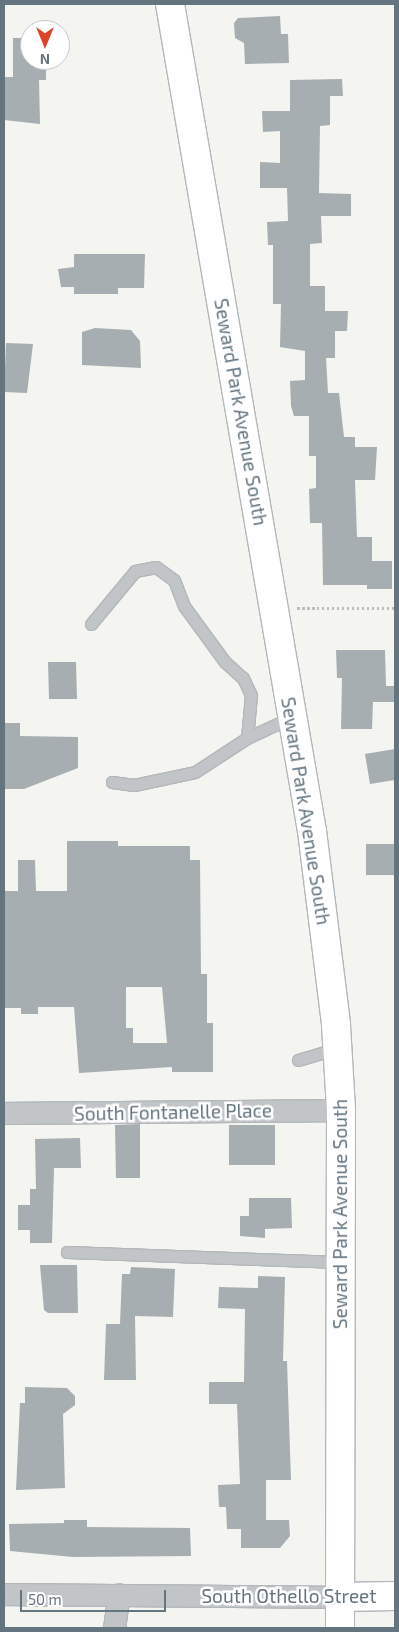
<!DOCTYPE html>
<style>
body{margin:0}
#map{position:relative;width:399px;height:1632px;overflow:hidden;background:#f4f4f0;font-family:"Exo 2",sans-serif}
div>[style]{position:absolute}
.building>*{inset:0;background:#a6aeb2}
.path>*{height:3px;margin-top:-1.5px;transform-origin:0;background:repeating-linear-gradient(90deg,#bbbdbf 0 2.5px,transparent 0 5px)}
.roads{filter:drop-shadow(1px 0 #b2b7ba) drop-shadow(-1px 0 #b2b7ba) drop-shadow(0 1px #b2b7ba) drop-shadow(0 -1px #b2b7ba)}
.lane>*{height:11px;margin:-5.5px;padding:0 5.5px;transform-origin:5.5px;border-radius:5.5px;background:#c2c5c8}
.street>*{height:21px;margin:-10.5px;padding:0 10.5px;transform-origin:10.5px;border-radius:10.5px;background:#c2c5c8}
.secondary>*{height:28px;margin:-14px;padding:0 14px;transform-origin:14px;border-radius:14px;background:#fff}
span{translate:-50% -50%;white-space:nowrap;text-align:center;line-height:1.15;-webkit-text-stroke:5px #fff;paint-order:stroke}
.street-label{font-size:19px;color:#647580}
.frame{position:absolute;inset:0;border:5px solid #647580;pointer-events:none}
.north{position:absolute;left:20px;top:20px;width:50px;height:50px;box-sizing:border-box;background:#fff;border:1px solid #c1c8cc;border-radius:50%;rotate:180deg;font-size:14px;font-weight:700;line-height:20px;text-align:center;color:#647580}
.north::after{content:'';display:block;margin:auto;width:18px;height:22px;background:#dc4428;clip-path:polygon(50% 0,100% 100%,50% 72%,0 100%)}
.scale{position:absolute;left:20px;top:1590px;width:146px;height:22px;box-sizing:border-box;border:2px solid #647580;border-top:0;padding-left:6px;font-size:15px;line-height:18px;white-space:nowrap;color:#647580;-webkit-text-stroke:4px #fff;paint-order:stroke}
</style>
<div id="map">
<div class="building">
<div style="clip-path:polygon(280px 16px,281px 34px,288px 34px,289px 63px,245px 64px,244px 43px,235px 38px,234px 23px,238px 18px)"></div>
<div style="clip-path:polygon(13px 38px,30px 38px,30px 60px,46px 60px,46px 80px,39px 80px,40px 124px,4px 120px,4px 77px,13px 77px)"></div>
<div style="clip-path:polygon(342px 79px,343px 96px,330px 96px,330px 125px,320px 126px,319px 193px,351px 194px,351px 216px,321px 216px,322px 243px,310px 244px,310px 286px,325px 286px,325px 311px,348px 311px,347px 331px,335px 331px,335px 358px,326px 358px,328px 393px,339px 393px,344px 437px,355px 437px,355px 447px,377px 447px,375px 480px,355px 480px,357px 537px,372px 537px,372px 561px,392px 561px,392px 589px,367px 589px,367px 585px,323px 585px,322px 523px,310px 523px,309px 489px,316px 488px,316px 456px,309px 456px,309px 416px,294px 416px,291px 406px,290px 381px,305px 380px,305px 351px,280px 347px,281px 304px,273px 304px,273px 245px,268px 245px,267px 222px,288px 221px,287px 188px,260px 188px,260px 162px,280px 163px,280px 131px,263px 132px,262px 111px,290px 111px,290px 80px)"></div>
<div style="clip-path:polygon(74px 254px,145px 254px,144px 288px,118px 288px,118px 294px,74px 294px,74px 287px,61px 287px,58px 269px,74px 267px)"></div>
<div style="clip-path:polygon(95px 328px,131px 330px,140px 341px,141px 368px,82px 365px,82px 332px)"></div>
<div style="clip-path:polygon(6px 343px,33px 344px,27px 393px,4px 392px)"></div>
<div style="clip-path:polygon(336px 650px,385px 650px,386px 686px,395px 686px,395px 702px,373px 702px,372px 729px,341px 729px,342px 678px,337px 678px)"></div>
<div style="clip-path:polygon(48px 662px,76px 662px,77px 699px,49px 699px)"></div>
<div style="clip-path:polygon(4px 723px,20px 723px,20px 736px,78px 737px,78px 768px,24px 789px,4px 789px)"></div>
<div style="clip-path:polygon(395px 749px,395px 780px,370px 784px,365px 754px)"></div>
<div style="clip-path:polygon(evenodd,67px 841px,118px 841px,118px 846px,190px 846px,190px 860px,200px 860px,201px 974px,207px 974px,207px 1023px,213px 1023px,213px 1072px,172px 1072px,172px 1067px,79px 1073px,74px 1007px,38px 1007px,38px 1014px,21px 1014px,21px 1008px,4px 1008px,4px 891px,18px 891px,18px 860px,35px 860px,36px 891px,67px 891px,67px 841px,126px 987px,162px 987px,167px 1043px,133px 1043px,133px 1028px,126px 1028px,126px 987px)"></div>
<div style="clip-path:polygon(366px 844px,395px 844px,395px 875px,366px 875px)"></div>
<div style="clip-path:polygon(140px 1124px,140px 1178px,116px 1178px,115px 1125px)"></div>
<div style="clip-path:polygon(229px 1125px,275px 1125px,275px 1165px,229px 1165px)"></div>
<div style="clip-path:polygon(80px 1138px,81px 1168px,54px 1168px,52px 1243px,30px 1243px,30px 1230px,18px 1230px,18px 1205px,30px 1205px,30px 1189px,36px 1189px,35px 1139px)"></div>
<div style="clip-path:polygon(249px 1198px,291px 1198px,292px 1228px,265px 1229px,265px 1238px,240px 1236px,240px 1216px,249px 1216px)"></div>
<div style="clip-path:polygon(40px 1265px,77px 1265px,78px 1313px,48px 1313px,44px 1310px)"></div>
<div style="clip-path:polygon(131px 1267px,175px 1269px,173px 1317px,135px 1316px,136px 1380px,104px 1380px,106px 1324px,120px 1324px,122px 1274px,130px 1274px)"></div>
<div style="clip-path:polygon(258px 1276px,285px 1277px,283px 1361px,287px 1361px,291px 1480px,266px 1480px,266px 1520px,289px 1520px,290px 1536px,280px 1548px,241px 1548px,241px 1529px,227px 1529px,226px 1507px,219px 1507px,218px 1485px,240px 1484px,237px 1404px,209px 1404px,209px 1382px,244px 1382px,245px 1309px,218px 1308px,219px 1287px,258px 1288px)"></div>
<div style="clip-path:polygon(25px 1387px,67px 1388px,75px 1396px,75px 1405px,63px 1414px,65px 1488px,16px 1490px,20px 1403px,25px 1403px)"></div>
<div style="clip-path:polygon(64px 1520px,87px 1520px,87px 1527px,190px 1528px,191px 1556px,73px 1557px,10px 1551px,9px 1524px,64px 1523px)"></div>
</div>
<div class="path">
<div style="left:297px;top:608px;width:98px"></div>
</div>
<div class="roads">
<div class="lane">
<div style="left:91px;top:624px;width:69px;rotate:-50.3deg"></div>
<div style="left:135px;top:571px;width:21px;rotate:-11deg"></div>
<div style="left:156px;top:567px;width:22px;rotate:36deg"></div>
<div style="left:174px;top:580px;width:28px;rotate:69deg"></div>
<div style="left:184px;top:606px;width:69px;rotate:53.8deg"></div>
<div style="left:225px;top:662px;width:24px;rotate:42deg"></div>
<div style="left:243px;top:678px;width:19px;rotate:65deg"></div>
<div style="left:251px;top:695px;width:43px;rotate:95.3deg"></div>
<div style="left:112px;top:782px;width:22px;rotate:8deg"></div>
<div style="left:134px;top:785px;width:62px;rotate:-12deg"></div>
<div style="left:195px;top:772px;width:62px;rotate:-33.2deg"></div>
<div style="left:247px;top:738px;width:50px;rotate:-25deg"></div>
<div style="left:298px;top:1060px;width:42px;rotate:-16.7deg"></div>
<div style="left:67px;top:1252px;width:273px;rotate:2.1deg"></div>
</div>
<div class="street">
<div style="left:4px;top:1113px;width:337px;rotate:-0.5deg"></div>
<div style="left:4px;top:1594px;width:336px;rotate:0.5deg"></div>
<div style="left:114px;top:1628px;width:34px;rotate:-82deg"></div>
</div>
<div class="secondary">
<div style="left:170px;top:4px;width:839px;rotate:80.26deg"></div>
<div style="left:312px;top:831px;width:195px;rotate:82.9deg"></div>
<div style="left:336px;top:1025px;width:85px;rotate:86.6deg"></div>
<div style="left:341px;top:1110px;width:518px;rotate:90.11deg"></div>
<div style="left:340px;top:1597px;width:55px;rotate:-1deg"></div>
</div>
</div>
<div class="street-label">
<span style="left:241px;top:412px;rotate:80deg">Seward Park Avenue South</span>
<span style="left:306px;top:811px;rotate:81deg">Seward Park Avenue South</span>
<span style="left:173px;top:1112px;rotate:-1deg">South Fontanelle Place</span>
<span style="left:340px;top:1214px;rotate:-90deg">Seward Park Avenue South</span>
<span style="left:289px;top:1596px">South Othello Street</span>
</div>
<div class="frame"></div>
<div class="north">N</div>
<div class="scale">50 m</div>
</div>
